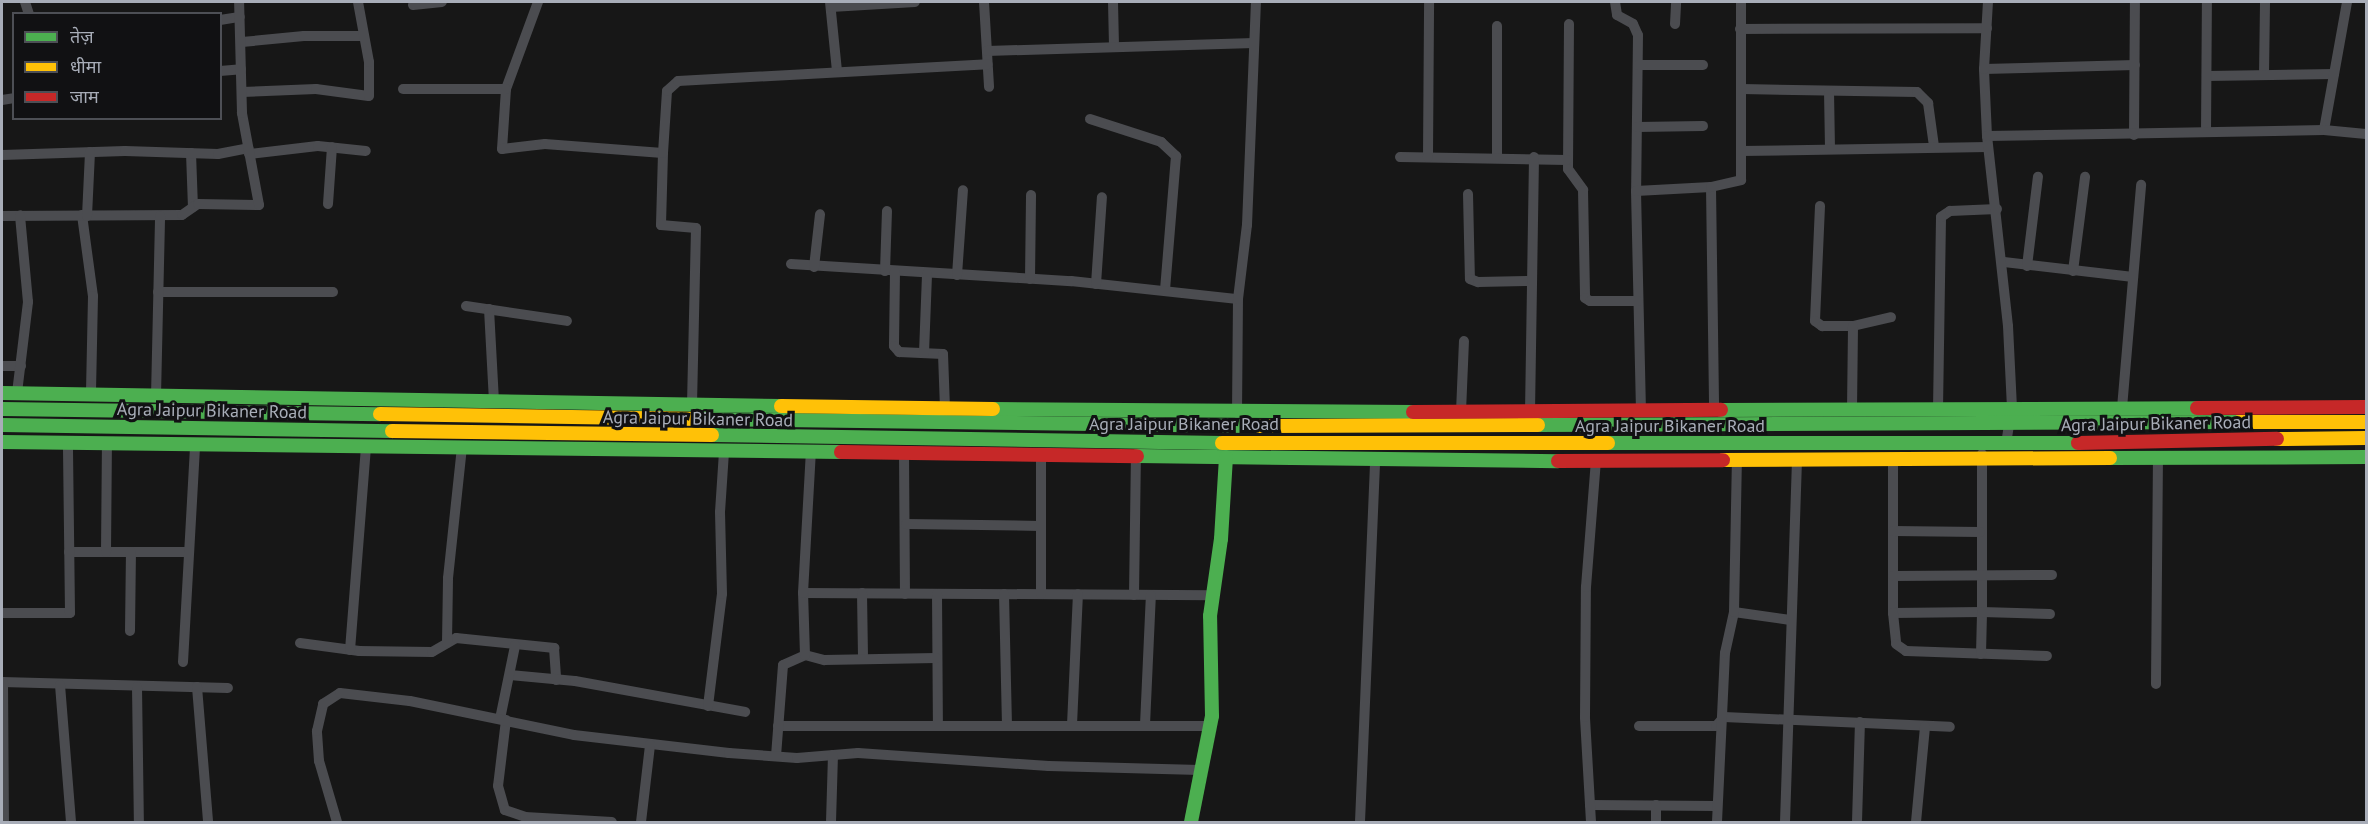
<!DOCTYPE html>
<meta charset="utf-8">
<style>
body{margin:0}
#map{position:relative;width:2368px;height:824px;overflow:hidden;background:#171717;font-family:"PT Sans","Noto Sans Devanagari",sans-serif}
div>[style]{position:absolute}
.street>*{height:10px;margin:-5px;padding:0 5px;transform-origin:5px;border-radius:5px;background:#4b4c50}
.fast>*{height:14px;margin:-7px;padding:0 7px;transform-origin:7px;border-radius:7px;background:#4caf50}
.slow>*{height:14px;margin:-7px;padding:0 7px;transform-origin:7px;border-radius:7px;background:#ffc107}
.jam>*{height:14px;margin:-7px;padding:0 7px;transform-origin:7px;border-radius:7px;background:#c62828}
span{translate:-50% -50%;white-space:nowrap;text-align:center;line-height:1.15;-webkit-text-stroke:6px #111113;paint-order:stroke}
.street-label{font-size:18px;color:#a8adb8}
.frame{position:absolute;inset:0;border:3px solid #a8adb8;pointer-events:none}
.legend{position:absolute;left:12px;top:12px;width:210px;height:108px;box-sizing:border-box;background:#111113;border:2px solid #4d4f55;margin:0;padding:8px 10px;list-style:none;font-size:18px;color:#a8adb8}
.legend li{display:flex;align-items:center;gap:12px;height:30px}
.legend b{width:30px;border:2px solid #4d4f55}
</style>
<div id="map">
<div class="street">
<div style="left:25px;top:2px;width:13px;rotate:72deg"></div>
<div style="left:538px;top:2px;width:93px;rotate:110.2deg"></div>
<div style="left:506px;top:89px;width:60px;rotate:93.8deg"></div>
<div style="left:502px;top:149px;width:43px;rotate:-6.6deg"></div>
<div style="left:545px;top:144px;width:118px;rotate:4.4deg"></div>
<div style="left:663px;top:153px;width:72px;rotate:91.6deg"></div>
<div style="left:661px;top:225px;width:35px;rotate:5deg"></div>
<div style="left:696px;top:228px;width:178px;rotate:91.3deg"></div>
<div style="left:830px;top:2px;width:69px;rotate:84.2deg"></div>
<div style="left:984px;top:2px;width:85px;rotate:86.6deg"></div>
<div style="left:1113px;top:2px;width:45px;rotate:88.7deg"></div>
<div style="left:1615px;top:2px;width:13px;rotate:81deg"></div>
<div style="left:1617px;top:15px;width:18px;rotate:29deg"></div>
<div style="left:1633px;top:24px;width:12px;rotate:66deg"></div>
<div style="left:1638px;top:35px;width:156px;rotate:90.7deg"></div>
<div style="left:1636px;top:191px;width:220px;rotate:88.7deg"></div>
<div style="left:413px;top:5px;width:29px;rotate:-6deg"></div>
<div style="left:831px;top:7px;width:84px;rotate:-3.4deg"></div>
<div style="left:220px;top:20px;width:20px;rotate:-9deg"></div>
<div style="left:1569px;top:24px;width:145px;rotate:90.4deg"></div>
<div style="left:1568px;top:169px;width:26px;rotate:54deg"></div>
<div style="left:1583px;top:190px;width:108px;rotate:88.9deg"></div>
<div style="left:1585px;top:298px;width:6px;rotate:31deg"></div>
<div style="left:1590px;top:301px;width:48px"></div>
<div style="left:1675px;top:24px;width:22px;rotate:-87deg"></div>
<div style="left:1497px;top:26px;width:131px;rotate:90deg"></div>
<div style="left:1740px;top:29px;width:247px;rotate:-0.2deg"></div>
<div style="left:242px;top:42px;width:62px;rotate:-5.5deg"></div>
<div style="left:304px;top:36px;width:59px"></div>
<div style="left:987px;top:51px;width:267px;rotate:-1.7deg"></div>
<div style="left:1638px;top:65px;width:65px"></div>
<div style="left:1984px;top:69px;width:151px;rotate:-1.5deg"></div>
<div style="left:220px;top:71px;width:21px;rotate:-5deg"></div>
<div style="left:2264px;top:75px;width:73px;rotate:-89.2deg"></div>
<div style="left:2207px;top:76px;width:127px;rotate:-0.9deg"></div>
<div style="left:403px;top:89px;width:103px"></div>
<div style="left:1742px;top:89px;width:175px;rotate:1deg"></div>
<div style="left:1917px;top:92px;width:16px;rotate:45deg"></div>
<div style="left:1928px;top:103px;width:43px;rotate:82.1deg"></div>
<div style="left:1829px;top:91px;width:56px;rotate:89deg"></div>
<div style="left:242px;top:92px;width:74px;rotate:-2.3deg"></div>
<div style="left:316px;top:89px;width:53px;rotate:7.5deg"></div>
<div style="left:369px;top:96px;width:34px;rotate:-90deg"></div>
<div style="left:369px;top:62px;width:61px;rotate:-100.4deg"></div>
<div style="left:2px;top:100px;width:12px;rotate:-9deg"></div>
<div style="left:1090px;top:119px;width:75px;rotate:17.9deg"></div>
<div style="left:1161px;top:142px;width:21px;rotate:43deg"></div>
<div style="left:1176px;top:156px;width:133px;rotate:94.7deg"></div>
<div style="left:1637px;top:127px;width:66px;rotate:-0.9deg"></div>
<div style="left:2324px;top:130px;width:130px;rotate:-79.8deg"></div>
<div style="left:2206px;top:132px;width:130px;rotate:-89.6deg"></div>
<div style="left:2134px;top:135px;width:133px;rotate:-89.6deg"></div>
<div style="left:1987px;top:136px;width:67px;rotate:-92.6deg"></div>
<div style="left:1984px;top:69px;width:67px;rotate:-86.6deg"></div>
<div style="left:1741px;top:151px;width:247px;rotate:-0.9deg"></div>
<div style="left:191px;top:153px;width:54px;rotate:87.9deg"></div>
<div style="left:663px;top:153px;width:62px;rotate:-86.3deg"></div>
<div style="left:667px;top:91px;width:15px;rotate:-42deg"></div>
<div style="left:678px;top:81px;width:310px;rotate:-3.1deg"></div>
<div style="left:249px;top:154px;width:69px;rotate:-6.6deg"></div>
<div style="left:318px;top:146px;width:48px;rotate:5.9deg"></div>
<div style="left:2px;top:155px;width:123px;rotate:-1.9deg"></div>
<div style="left:125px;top:151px;width:93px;rotate:1.8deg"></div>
<div style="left:218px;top:154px;width:31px;rotate:-11deg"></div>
<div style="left:1400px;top:157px;width:167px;rotate:1deg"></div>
<div style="left:1428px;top:157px;width:155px;rotate:-89.6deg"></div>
<div style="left:1711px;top:187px;width:224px;rotate:89.2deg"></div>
<div style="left:1636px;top:191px;width:75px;rotate:-3.1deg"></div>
<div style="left:1711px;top:187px;width:31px;rotate:-13deg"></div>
<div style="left:1741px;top:180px;width:178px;rotate:-90deg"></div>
<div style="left:1468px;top:194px;width:85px;rotate:88.7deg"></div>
<div style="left:1470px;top:279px;width:9px;rotate:21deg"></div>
<div style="left:1478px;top:282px;width:54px;rotate:-1.1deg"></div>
<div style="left:328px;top:204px;width:57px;rotate:-86deg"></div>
<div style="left:1820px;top:206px;width:115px;rotate:92.5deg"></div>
<div style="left:1815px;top:321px;width:9px;rotate:36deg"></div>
<div style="left:1822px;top:326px;width:31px"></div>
<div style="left:1853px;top:326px;width:39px;rotate:-13deg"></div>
<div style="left:82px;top:215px;width:82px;rotate:82.3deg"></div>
<div style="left:93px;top:296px;width:99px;rotate:91.2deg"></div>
<div style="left:2px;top:216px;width:180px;rotate:-0.3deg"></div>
<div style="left:182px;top:215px;width:19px;rotate:-35deg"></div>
<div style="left:198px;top:204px;width:61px;rotate:0.9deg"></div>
<div style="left:259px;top:205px;width:94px;rotate:-100.5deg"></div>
<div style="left:242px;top:113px;width:111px;rotate:-91.5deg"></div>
<div style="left:87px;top:216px;width:64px;rotate:-87.3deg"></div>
<div style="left:2004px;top:262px;width:130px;rotate:6.6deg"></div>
<div style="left:791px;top:264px;width:281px;rotate:3.5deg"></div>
<div style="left:1071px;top:281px;width:168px;rotate:6.2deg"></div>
<div style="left:2027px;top:266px;width:90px;rotate:-83deg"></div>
<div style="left:814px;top:267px;width:53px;rotate:-83.5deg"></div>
<div style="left:885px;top:271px;width:60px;rotate:-88.1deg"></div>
<div style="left:2073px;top:271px;width:95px;rotate:-82.7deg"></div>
<div style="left:895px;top:272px;width:74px;rotate:90.8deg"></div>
<div style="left:894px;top:346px;width:8px;rotate:50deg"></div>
<div style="left:899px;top:352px;width:44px;rotate:2.6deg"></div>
<div style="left:943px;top:354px;width:55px;rotate:87.9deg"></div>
<div style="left:957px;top:275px;width:85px;rotate:-86deg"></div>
<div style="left:1030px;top:279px;width:84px;rotate:-89.3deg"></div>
<div style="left:1096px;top:284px;width:87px;rotate:-86.1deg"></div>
<div style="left:158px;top:292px;width:175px"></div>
<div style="left:466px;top:306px;width:102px;rotate:8.4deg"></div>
<div style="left:489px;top:309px;width:93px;rotate:86.9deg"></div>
<div style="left:924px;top:353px;width:79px;rotate:-87.8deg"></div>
<div style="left:2px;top:366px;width:19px"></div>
<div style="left:17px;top:393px;width:92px;rotate:-83.1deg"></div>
<div style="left:28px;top:302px;width:87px;rotate:-95.3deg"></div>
<div style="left:156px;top:396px;width:180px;rotate:-88.7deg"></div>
<div style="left:2122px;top:408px;width:224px;rotate:-85.1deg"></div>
<div style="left:1852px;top:409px;width:83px;rotate:-89.3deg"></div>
<div style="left:1938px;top:409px;width:192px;rotate:-89.1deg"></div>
<div style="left:1941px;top:217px;width:11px;rotate:-34deg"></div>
<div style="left:1950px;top:211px;width:47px;rotate:-2.4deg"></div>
<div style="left:1461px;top:412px;width:71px;rotate:-87.6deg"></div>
<div style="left:1530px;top:412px;width:255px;rotate:-89.1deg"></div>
<div style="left:1237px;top:413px;width:114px;rotate:-89.5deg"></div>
<div style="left:1238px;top:299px;width:75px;rotate:-83.1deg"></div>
<div style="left:1247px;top:225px;width:223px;rotate:-87.7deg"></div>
<div style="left:2006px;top:444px;width:36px;rotate:-81deg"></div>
<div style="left:2012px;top:408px;width:82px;rotate:-92.8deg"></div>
<div style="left:2008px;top:326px;width:191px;rotate:-96.3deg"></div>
<div style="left:1987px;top:136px;width:337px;rotate:-1deg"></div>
<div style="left:2324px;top:130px;width:42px;rotate:5.4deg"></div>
<div style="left:904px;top:453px;width:141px;rotate:89.6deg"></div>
<div style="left:1893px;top:462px;width:151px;rotate:90deg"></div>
<div style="left:1893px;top:613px;width:89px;rotate:-0.6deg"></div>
<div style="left:1982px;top:612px;width:158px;rotate:-90deg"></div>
<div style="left:906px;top:524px;width:135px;rotate:0.8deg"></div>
<div style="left:1893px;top:531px;width:87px;rotate:0.7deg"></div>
<div style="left:69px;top:552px;width:120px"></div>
<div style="left:106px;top:552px;width:109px;rotate:-89.5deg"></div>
<div style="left:1893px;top:576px;width:159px;rotate:-0.4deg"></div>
<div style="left:803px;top:593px;width:410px;rotate:0.3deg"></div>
<div style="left:862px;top:593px;width:66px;rotate:89.1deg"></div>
<div style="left:937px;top:594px;width:130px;rotate:89.6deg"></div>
<div style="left:1004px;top:594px;width:131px;rotate:88.7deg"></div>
<div style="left:1041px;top:594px;width:140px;rotate:-90deg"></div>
<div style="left:1134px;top:595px;width:139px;rotate:-89.2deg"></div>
<div style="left:1734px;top:612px;width:57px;rotate:8.1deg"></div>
<div style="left:2px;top:613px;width:68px"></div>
<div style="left:70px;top:613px;width:170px;rotate:-90.7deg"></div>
<div style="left:1893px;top:613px;width:31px;rotate:84deg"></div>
<div style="left:1896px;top:644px;width:12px;rotate:35deg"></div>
<div style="left:1906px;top:651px;width:141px;rotate:2deg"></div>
<div style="left:130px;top:631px;width:79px;rotate:-89.3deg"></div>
<div style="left:300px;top:643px;width:60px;rotate:7.7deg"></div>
<div style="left:359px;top:651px;width:73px;rotate:0.8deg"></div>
<div style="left:432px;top:652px;width:28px;rotate:-30deg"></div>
<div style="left:456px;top:638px;width:99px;rotate:5.8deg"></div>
<div style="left:554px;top:648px;width:32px;rotate:86deg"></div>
<div style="left:447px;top:643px;width:65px;rotate:-89.1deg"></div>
<div style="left:448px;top:578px;width:132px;rotate:-83.9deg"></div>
<div style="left:350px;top:650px;width:205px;rotate:-85.5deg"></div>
<div style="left:1981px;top:654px;width:42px;rotate:-88.6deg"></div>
<div style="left:1982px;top:612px;width:68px;rotate:1.7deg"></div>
<div style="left:805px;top:655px;width:20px;rotate:15deg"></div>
<div style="left:824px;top:660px;width:112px;rotate:-1deg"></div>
<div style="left:183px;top:662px;width:218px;rotate:-86.8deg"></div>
<div style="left:510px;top:675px;width:65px;rotate:5.3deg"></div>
<div style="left:575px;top:681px;width:173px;rotate:10.3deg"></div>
<div style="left:2px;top:682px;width:226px;rotate:1.5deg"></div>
<div style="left:3px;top:682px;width:140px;rotate:89.6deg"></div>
<div style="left:2156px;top:684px;width:225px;rotate:-89.5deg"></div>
<div style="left:60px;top:685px;width:137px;rotate:85.4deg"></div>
<div style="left:137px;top:687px;width:135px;rotate:89.2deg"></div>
<div style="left:197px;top:687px;width:135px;rotate:85.3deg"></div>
<div style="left:708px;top:706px;width:113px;rotate:-82.9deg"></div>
<div style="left:722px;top:594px;width:82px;rotate:-91.4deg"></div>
<div style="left:720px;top:512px;width:61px;rotate:-86.2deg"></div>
<div style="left:500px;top:719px;width:75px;rotate:-78.4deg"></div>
<div style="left:506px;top:720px;width:66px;rotate:96.9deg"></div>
<div style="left:498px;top:786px;width:25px;rotate:74deg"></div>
<div style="left:505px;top:810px;width:21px;rotate:19deg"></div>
<div style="left:525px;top:817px;width:87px;rotate:3.3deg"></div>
<div style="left:1072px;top:725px;width:131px;rotate:-87.4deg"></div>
<div style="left:1145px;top:725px;width:130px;rotate:-87.4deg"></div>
<div style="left:778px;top:726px;width:432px"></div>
<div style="left:1639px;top:726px;width:77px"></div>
<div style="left:1716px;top:726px;width:12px;rotate:-48deg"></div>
<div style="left:1724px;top:717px;width:226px;rotate:2.5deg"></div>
<div style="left:776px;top:756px;width:91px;rotate:-85.6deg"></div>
<div style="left:783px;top:665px;width:24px;rotate:-24deg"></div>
<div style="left:805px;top:655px;width:62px;rotate:-91.8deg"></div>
<div style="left:803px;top:593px;width:141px;rotate:-86.8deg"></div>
<div style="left:1590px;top:805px;width:127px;rotate:0.5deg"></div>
<div style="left:1656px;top:805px;width:17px;rotate:90deg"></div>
<div style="left:337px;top:822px;width:64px;rotate:-106.4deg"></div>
<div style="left:319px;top:761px;width:30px;rotate:-94deg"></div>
<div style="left:317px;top:731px;width:28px;rotate:-77deg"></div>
<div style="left:323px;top:704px;width:20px;rotate:-33deg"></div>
<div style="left:340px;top:693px;width:70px;rotate:6.5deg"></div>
<div style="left:410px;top:701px;width:167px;rotate:11.7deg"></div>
<div style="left:574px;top:735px;width:156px;rotate:6.6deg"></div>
<div style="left:729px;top:753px;width:68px;rotate:4.2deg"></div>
<div style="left:797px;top:758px;width:61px;rotate:-4.7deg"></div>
<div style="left:858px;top:753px;width:191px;rotate:3.9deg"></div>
<div style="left:1049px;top:766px;width:151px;rotate:1.5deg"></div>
<div style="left:641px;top:822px;width:78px;rotate:-83.3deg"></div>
<div style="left:831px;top:822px;width:67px;rotate:-88.3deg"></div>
<div style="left:1360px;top:822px;width:364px;rotate:-87.6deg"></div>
<div style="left:1591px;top:822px;width:105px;rotate:-93.3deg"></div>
<div style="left:1585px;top:717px;width:130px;rotate:-89.6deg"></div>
<div style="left:1586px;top:587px;width:126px;rotate:-85.5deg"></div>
<div style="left:1717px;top:822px;width:169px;rotate:-87.3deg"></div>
<div style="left:1725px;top:653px;width:42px;rotate:-77.6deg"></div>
<div style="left:1734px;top:612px;width:151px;rotate:-88.9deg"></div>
<div style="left:1785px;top:822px;width:361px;rotate:-88.1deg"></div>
<div style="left:1857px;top:822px;width:100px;rotate:-88.3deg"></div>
<div style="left:1916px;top:822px;width:96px;rotate:-84.6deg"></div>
</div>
<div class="fast">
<div style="left:2px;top:393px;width:779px;rotate:0.96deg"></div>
<div style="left:2px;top:409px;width:378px;rotate:0.8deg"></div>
<div style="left:993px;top:409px;width:420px;rotate:0.4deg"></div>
<div style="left:1721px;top:410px;width:476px;rotate:-0.2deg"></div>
<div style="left:700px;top:419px;width:548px;rotate:0.73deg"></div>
<div style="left:2px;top:425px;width:390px;rotate:0.9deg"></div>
<div style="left:1538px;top:425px;width:701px;rotate:-0.25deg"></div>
<div style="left:712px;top:435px;width:510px;rotate:0.9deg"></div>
<div style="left:2px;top:442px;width:839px;rotate:0.68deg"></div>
<div style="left:1608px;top:443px;width:470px"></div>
<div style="left:1137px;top:456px;width:421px;rotate:0.7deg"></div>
<div style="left:2110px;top:458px;width:256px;rotate:-0.2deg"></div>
<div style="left:1191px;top:822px;width:108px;rotate:-78.8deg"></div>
<div style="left:1212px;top:716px;width:100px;rotate:-91.1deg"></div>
<div style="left:1210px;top:616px;width:78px;rotate:-81.9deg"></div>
<div style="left:1221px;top:539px;width:82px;rotate:-86.5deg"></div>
</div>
<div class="slow">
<div style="left:781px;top:406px;width:212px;rotate:0.8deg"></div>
<div style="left:380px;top:414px;width:320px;rotate:0.9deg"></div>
<div style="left:2239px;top:422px;width:127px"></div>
<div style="left:1248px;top:426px;width:290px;rotate:-0.2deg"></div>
<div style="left:392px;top:431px;width:320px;rotate:0.7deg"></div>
<div style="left:2277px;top:439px;width:89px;rotate:-0.6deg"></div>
<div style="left:1222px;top:443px;width:386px"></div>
<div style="left:1723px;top:460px;width:387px;rotate:-0.3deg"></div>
</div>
<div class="jam">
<div style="left:2197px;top:408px;width:169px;rotate:-0.3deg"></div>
<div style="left:1413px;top:412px;width:308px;rotate:-0.4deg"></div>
<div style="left:2078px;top:443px;width:199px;rotate:-1.2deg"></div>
<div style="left:841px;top:452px;width:296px;rotate:0.8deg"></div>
<div style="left:1558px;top:461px;width:165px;rotate:-0.3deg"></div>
</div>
<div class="street-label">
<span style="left:212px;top:411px;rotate:1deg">Agra Jaipur Bikaner Road</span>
<span style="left:698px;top:419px;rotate:1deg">Agra Jaipur Bikaner Road</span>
<span style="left:1184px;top:424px">Agra Jaipur Bikaner Road</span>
<span style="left:2156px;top:424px;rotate:-1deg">Agra Jaipur Bikaner Road</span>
<span style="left:1670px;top:426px">Agra Jaipur Bikaner Road</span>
</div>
<div class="frame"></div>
<ul class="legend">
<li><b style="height:8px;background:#4caf50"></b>तेज़</li>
<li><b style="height:8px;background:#ffc107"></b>धीमा</li>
<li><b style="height:8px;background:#c62828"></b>जाम</li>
</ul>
</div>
